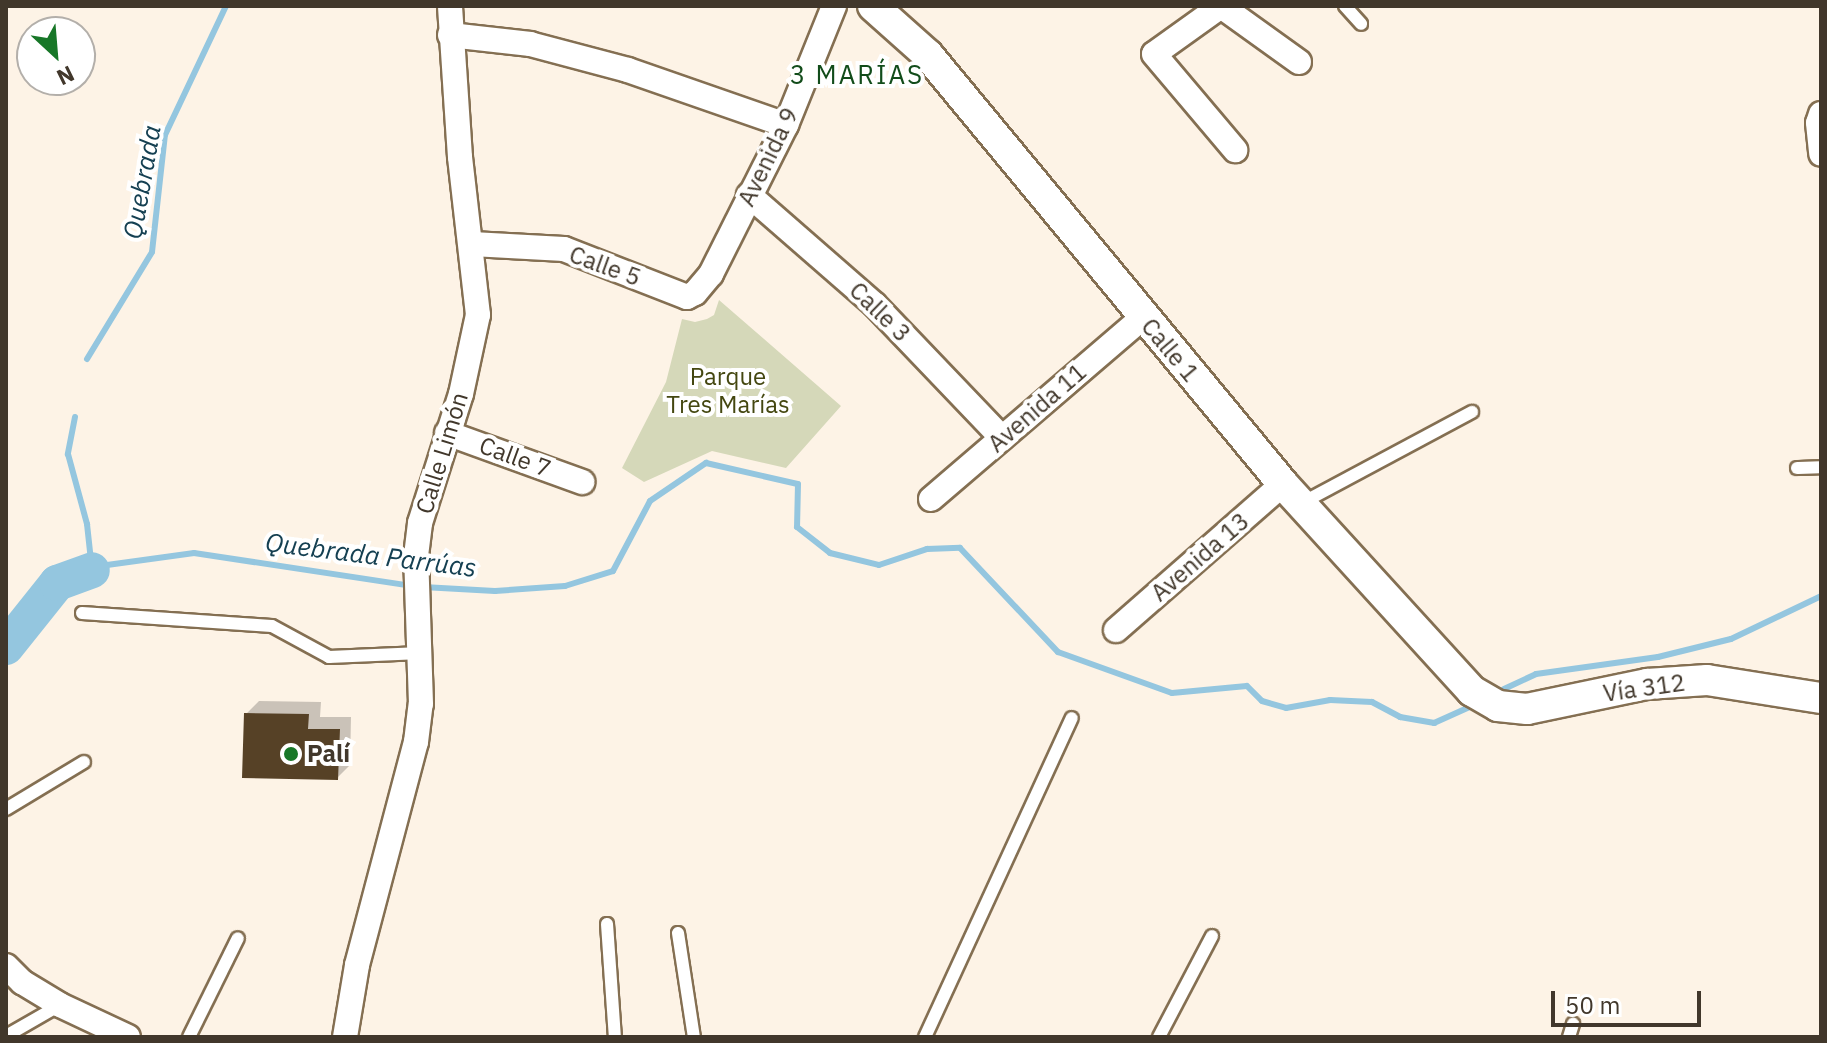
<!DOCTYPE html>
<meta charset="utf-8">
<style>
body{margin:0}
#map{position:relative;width:1827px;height:1043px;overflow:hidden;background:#fdf3e6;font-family:"IBM Plex Sans",sans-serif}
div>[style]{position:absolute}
.green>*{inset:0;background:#d5d8b9}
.shadow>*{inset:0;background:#0003}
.stream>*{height:6px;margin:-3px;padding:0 3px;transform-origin:3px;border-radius:3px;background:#94c6df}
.river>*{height:36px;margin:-18px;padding:0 18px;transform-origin:18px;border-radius:18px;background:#94c6df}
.building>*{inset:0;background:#564126}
.roads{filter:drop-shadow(2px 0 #846f52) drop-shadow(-2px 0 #846f52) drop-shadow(0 2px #846f52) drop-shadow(0 -2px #846f52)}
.service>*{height:12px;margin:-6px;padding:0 6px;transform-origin:6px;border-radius:6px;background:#fff}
.minor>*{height:24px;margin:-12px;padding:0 12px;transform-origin:12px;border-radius:12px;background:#fff}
.tertiary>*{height:30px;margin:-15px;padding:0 15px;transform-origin:15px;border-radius:15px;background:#fff}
.dots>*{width:22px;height:22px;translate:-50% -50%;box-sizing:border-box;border:4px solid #fff;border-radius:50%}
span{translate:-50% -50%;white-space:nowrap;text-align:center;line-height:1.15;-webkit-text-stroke:8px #fff;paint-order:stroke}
.street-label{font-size:24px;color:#41372b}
.park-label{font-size:24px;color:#444710}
.poi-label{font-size:24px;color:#41372b;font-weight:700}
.left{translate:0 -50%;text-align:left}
.neighbourhood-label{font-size:26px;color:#124c1a;letter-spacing:2px}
.water-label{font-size:26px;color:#154052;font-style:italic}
.frame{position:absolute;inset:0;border:8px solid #41372b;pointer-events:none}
.north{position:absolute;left:16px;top:16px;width:80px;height:80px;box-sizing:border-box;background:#fff;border:2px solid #b3afaa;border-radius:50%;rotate:154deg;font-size:22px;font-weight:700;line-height:32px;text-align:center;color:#41372b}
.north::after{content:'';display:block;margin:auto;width:28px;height:36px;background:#187728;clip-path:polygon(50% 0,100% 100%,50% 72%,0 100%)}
.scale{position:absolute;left:1551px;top:991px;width:150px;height:36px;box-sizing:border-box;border:4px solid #41372b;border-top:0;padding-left:10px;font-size:24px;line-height:28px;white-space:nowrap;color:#41372b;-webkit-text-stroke:6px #fff;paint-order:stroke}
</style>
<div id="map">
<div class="green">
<div style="clip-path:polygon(719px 300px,841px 406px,786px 468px,712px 451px,644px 482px,622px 468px,666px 382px,682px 319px,695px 322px,707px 319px,714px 315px)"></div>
</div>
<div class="shadow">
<div style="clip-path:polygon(259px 701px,321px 702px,320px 717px,351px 717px,350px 765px,337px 778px,246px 714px)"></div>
</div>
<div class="stream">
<div style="left:87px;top:359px;width:125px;rotate:-58.7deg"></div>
<div style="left:152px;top:252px;width:118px;rotate:-83.7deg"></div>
<div style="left:165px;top:135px;width:143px;rotate:-64.7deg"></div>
<div style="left:75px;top:417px;width:38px;rotate:101deg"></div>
<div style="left:68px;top:454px;width:73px;rotate:74.8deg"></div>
<div style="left:87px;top:524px;width:46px;rotate:83.8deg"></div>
<div style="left:92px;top:570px;width:16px;rotate:-18deg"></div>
<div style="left:107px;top:565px;width:88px;rotate:-7.9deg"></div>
<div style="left:194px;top:553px;width:220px;rotate:8.6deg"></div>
<div style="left:423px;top:587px;width:72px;rotate:3.2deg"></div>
<div style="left:495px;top:591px;width:70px;rotate:-4.1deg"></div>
<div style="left:565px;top:586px;width:50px;rotate:-17.4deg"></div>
<div style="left:613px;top:571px;width:79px;rotate:-62.1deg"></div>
<div style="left:650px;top:501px;width:68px;rotate:-34.2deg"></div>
<div style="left:706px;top:463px;width:94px;rotate:12.9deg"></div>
<div style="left:798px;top:484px;width:43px;rotate:91.3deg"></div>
<div style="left:797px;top:527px;width:42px;rotate:38.2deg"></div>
<div style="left:830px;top:553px;width:50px;rotate:13.8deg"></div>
<div style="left:879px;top:565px;width:51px;rotate:-18.4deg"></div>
<div style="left:927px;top:549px;width:33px;rotate:-2deg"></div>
<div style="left:960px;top:548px;width:143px;rotate:46.7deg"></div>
<div style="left:1058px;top:652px;width:121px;rotate:19.8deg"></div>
<div style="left:1172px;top:693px;width:75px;rotate:-5.3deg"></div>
<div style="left:1247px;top:686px;width:21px;rotate:45deg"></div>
<div style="left:1262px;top:701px;width:25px;rotate:16deg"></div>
<div style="left:1286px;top:708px;width:45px;rotate:-10.3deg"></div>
<div style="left:1330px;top:700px;width:42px;rotate:2.7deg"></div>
<div style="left:1372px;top:702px;width:32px;rotate:28deg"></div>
<div style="left:1400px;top:717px;width:35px;rotate:10deg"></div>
<div style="left:1434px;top:723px;width:42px;rotate:-24.1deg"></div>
<div style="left:1504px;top:689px;width:35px;rotate:-25deg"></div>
<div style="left:1536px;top:674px;width:123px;rotate:-7.9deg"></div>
<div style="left:1658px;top:657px;width:75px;rotate:-13.9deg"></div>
<div style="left:1731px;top:639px;width:100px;rotate:-25.5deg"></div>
</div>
<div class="river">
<div style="left:6px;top:647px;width:82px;rotate:-51.4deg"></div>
<div style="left:57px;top:583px;width:37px;rotate:-20deg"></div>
</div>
<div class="building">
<div style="clip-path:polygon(244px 713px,309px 714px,308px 729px,340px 729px,338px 780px,242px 778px)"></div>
</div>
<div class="roads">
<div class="service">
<div style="left:1345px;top:6px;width:24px;rotate:48deg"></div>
<div style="left:1797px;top:468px;width:24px;rotate:-2deg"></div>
<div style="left:1302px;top:503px;width:193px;rotate:-28.2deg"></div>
<div style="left:82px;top:613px;width:190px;rotate:3.9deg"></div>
<div style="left:272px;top:626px;width:65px;rotate:28.5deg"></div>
<div style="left:329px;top:657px;width:92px;rotate:-2.5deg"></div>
<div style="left:6px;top:809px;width:91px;rotate:-31.1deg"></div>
<div style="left:607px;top:924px;width:113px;rotate:86deg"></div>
<div style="left:678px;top:933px;width:105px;rotate:81.3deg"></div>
<div style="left:6px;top:1036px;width:62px;rotate:-29.9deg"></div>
<div style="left:189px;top:1037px;width:110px;rotate:-63.7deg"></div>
<div style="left:925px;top:1037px;width:351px;rotate:-65.3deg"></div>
<div style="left:1159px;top:1037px;width:114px;rotate:-62.3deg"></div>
<div style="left:1569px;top:1037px;width:14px;rotate:-73deg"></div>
</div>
<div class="minor">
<div style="left:1221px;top:6px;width:82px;rotate:144.4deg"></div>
<div style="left:1154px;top:54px;width:126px;rotate:49.8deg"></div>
<div style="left:1221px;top:6px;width:96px;rotate:35.7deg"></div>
<div style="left:450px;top:35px;width:81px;rotate:6.4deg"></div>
<div style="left:530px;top:44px;width:101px;rotate:14.9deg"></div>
<div style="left:628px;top:70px;width:167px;rotate:19.2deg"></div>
<div style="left:1821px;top:114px;width:9px;rotate:108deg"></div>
<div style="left:1818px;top:123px;width:31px;rotate:84deg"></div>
<div style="left:749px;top:195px;width:166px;rotate:41.1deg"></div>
<div style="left:874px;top:304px;width:185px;rotate:46.3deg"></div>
<div style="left:472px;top:244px;width:92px;rotate:3.1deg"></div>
<div style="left:564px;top:249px;width:132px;rotate:21.3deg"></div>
<div style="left:687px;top:297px;width:9px;rotate:-27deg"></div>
<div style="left:695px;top:293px;width:25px;rotate:-50deg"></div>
<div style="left:711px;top:274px;width:167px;rotate:-63.3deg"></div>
<div style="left:786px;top:125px;width:128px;rotate:-68deg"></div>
<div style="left:447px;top:433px;width:144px;rotate:19.9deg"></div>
<div style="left:931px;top:499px;width:279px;rotate:-40.6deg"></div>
<div style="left:1116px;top:630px;width:222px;rotate:-41.2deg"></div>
<div style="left:6px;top:966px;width:23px;rotate:45deg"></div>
<div style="left:22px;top:982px;width:44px;rotate:31.2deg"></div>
<div style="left:60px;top:1005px;width:75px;rotate:25.2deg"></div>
<div style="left:345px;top:1037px;width:73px;rotate:-80.5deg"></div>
<div style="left:357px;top:965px;width:231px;rotate:-75.2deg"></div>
<div style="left:416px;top:742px;width:38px;rotate:-83deg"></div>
<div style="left:421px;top:704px;width:148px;rotate:-91.9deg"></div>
<div style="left:416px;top:556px;width:33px;rotate:-83deg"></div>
<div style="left:420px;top:523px;width:135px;rotate:-72.4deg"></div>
<div style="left:461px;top:394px;width:81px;rotate:-77.9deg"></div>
<div style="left:478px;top:315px;width:159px;rotate:-96.5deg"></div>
<div style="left:460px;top:157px;width:151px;rotate:-93.8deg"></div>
</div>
<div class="tertiary">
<div style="left:873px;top:6px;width:74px;rotate:41.7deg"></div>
<div style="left:928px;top:55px;width:557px;rotate:50.39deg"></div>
<div style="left:1283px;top:484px;width:280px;rotate:47.6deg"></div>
<div style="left:1472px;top:691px;width:30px;rotate:30deg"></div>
<div style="left:1498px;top:706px;width:29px;rotate:6deg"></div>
<div style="left:1527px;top:709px;width:123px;rotate:-11.8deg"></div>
<div style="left:1647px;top:684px;width:60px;rotate:-3.8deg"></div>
<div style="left:1707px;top:680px;width:115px;rotate:9deg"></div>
</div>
</div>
<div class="dots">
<div style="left:291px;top:754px;background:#187728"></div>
</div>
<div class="street-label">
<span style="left:768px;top:157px;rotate:-64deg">Avenida 9</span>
<span style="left:605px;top:266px;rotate:20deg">Calle 5</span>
<span style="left:880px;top:312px;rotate:44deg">Calle 3</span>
<span style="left:1170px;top:350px;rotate:50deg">Calle 1</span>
<span style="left:1037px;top:408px;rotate:-41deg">Avenida 11</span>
<span style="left:442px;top:453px;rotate:-73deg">Calle Limón</span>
<span style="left:515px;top:457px;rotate:20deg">Calle 7</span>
<span style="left:1200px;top:557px;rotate:-41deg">Avenida 13</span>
<span style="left:1644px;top:688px;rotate:-8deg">Vía 312</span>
</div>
<div class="park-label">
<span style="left:728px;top:391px">Parque<br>Tres Marías</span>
</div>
<div class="poi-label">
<span class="left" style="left:307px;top:754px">Palí</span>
</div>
<div class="neighbourhood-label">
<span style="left:857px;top:75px">3 MARÍAS</span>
</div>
<div class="water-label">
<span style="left:142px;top:182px;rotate:-80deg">Quebrada</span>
<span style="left:371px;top:555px;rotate:7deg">Quebrada Parrúas</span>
</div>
<div class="frame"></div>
<div class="north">N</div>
<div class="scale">50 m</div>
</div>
